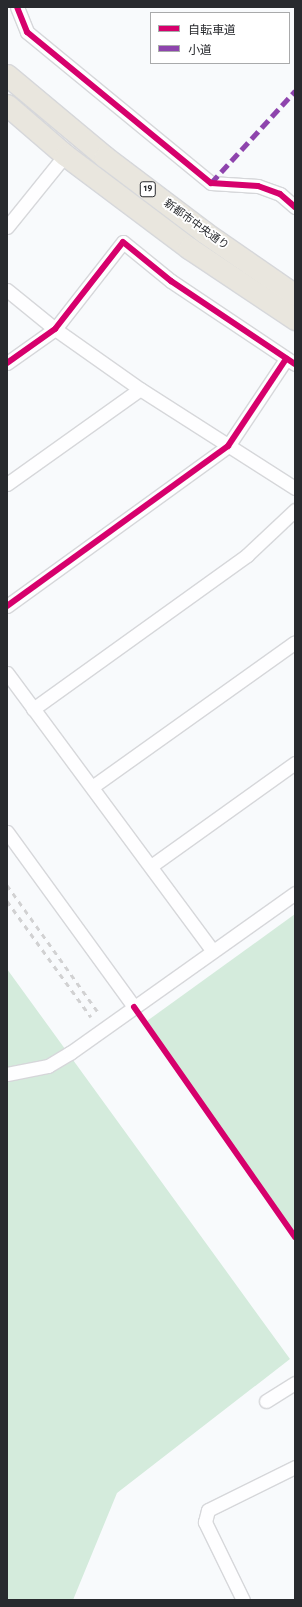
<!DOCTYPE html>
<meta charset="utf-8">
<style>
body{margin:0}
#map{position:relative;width:302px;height:1607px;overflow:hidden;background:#f8fafc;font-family:"Alegreya Sans","Noto Sans JP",sans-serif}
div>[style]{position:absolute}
.green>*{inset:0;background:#d4ebdc}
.roads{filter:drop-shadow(1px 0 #d6d7da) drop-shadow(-1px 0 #d6d7da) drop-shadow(0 1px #d6d7da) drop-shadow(0 -1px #d6d7da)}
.street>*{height:13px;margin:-6.5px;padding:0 6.5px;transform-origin:6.5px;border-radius:6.5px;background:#fefeff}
.primary>*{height:21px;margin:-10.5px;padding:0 10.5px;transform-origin:10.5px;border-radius:10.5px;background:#e9e6de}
.rail>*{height:3px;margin-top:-1.5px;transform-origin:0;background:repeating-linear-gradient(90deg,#d1d1d2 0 5px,transparent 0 10px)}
.quiet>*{height:5px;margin-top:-2.5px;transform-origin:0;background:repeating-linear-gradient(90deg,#8e44ad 0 10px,transparent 0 15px)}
.cycleway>*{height:6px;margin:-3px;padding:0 3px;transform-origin:3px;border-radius:3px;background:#d6006c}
span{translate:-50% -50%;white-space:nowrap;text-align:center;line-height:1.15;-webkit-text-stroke:3.5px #fff;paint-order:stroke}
.shield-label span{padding:1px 3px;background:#fff;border:1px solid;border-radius:3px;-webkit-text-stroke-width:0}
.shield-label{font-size:10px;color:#282a2e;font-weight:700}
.street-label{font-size:11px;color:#282a2e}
.frame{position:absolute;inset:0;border:8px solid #282a2e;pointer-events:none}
.legend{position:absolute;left:150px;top:12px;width:140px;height:52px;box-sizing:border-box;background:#fff;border:1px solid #a9aaab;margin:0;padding:5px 7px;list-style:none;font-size:12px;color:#282a2e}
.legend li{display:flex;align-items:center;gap:8px;height:20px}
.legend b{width:20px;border:1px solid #a9aaab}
</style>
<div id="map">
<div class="green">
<div style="clip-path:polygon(295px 914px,295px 1241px,147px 1021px)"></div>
<div style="clip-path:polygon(7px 969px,290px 1359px,117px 1493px,73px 1600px,7px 1600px)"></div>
</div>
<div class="roads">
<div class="street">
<div style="left:17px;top:7px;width:27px;rotate:68deg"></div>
<div style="left:27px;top:32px;width:238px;rotate:39.4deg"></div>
<div style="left:211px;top:183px;width:47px;rotate:3.7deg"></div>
<div style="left:258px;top:186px;width:23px;rotate:20deg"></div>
<div style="left:280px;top:194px;width:20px;rotate:41deg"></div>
<div style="left:7px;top:227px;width:92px;rotate:-51.1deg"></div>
<div style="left:7px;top:290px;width:62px;rotate:39.1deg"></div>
<div style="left:55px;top:329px;width:104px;rotate:35.2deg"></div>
<div style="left:140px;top:389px;width:184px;rotate:32.6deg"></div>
<div style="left:7px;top:363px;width:59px;rotate:-35.3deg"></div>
<div style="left:55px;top:329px;width:110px;rotate:-52deg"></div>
<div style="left:123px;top:242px;width:62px;rotate:39.1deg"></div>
<div style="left:171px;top:281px;width:149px;rotate:33.8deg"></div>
<div style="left:7px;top:484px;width:163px;rotate:-35.5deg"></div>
<div style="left:7px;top:606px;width:273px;rotate:-35.9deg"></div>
<div style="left:228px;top:446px;width:105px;rotate:-56.3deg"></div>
<div style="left:7px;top:673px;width:346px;rotate:53.5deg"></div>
<div style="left:33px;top:709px;width:264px;rotate:-35.7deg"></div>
<div style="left:247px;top:555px;width:66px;rotate:-43.2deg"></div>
<div style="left:92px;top:787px;width:249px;rotate:-35.5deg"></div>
<div style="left:7px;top:832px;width:216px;rotate:54deg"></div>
<div style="left:151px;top:866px;width:177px;rotate:-35.6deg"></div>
<div style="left:7px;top:1074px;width:42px;rotate:-11deg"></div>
<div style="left:48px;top:1066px;width:26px;rotate:-31deg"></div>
<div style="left:70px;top:1053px;width:276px;rotate:-35.4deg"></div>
<div style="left:266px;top:1401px;width:34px;rotate:-32deg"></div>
<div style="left:243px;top:1600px;width:87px;rotate:-116deg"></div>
<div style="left:205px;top:1522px;width:12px;rotate:-76deg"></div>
<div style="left:208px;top:1510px;width:97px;rotate:-26.3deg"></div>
</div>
<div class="primary">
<div style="left:7px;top:75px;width:128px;rotate:39.9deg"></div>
<div style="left:105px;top:157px;width:124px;rotate:37.1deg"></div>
<div style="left:204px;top:232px;width:111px;rotate:34.7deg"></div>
<div style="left:7px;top:105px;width:77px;rotate:40.8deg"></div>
<div style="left:65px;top:155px;width:155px;rotate:36.9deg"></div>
<div style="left:189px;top:248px;width:128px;rotate:33.8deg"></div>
</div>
</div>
<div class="rail">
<div style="left:7px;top:885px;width:156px;rotate:54.4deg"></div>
<div style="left:7px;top:901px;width:143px;rotate:54.1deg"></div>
</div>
<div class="quiet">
<div style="left:211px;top:183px;width:125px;rotate:-47.6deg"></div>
</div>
<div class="cycleway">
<div style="left:17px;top:7px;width:27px;rotate:68deg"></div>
<div style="left:27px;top:32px;width:238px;rotate:39.4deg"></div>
<div style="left:211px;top:183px;width:47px;rotate:3.7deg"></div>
<div style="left:258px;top:186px;width:23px;rotate:20deg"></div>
<div style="left:280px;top:194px;width:20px;rotate:41deg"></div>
<div style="left:7px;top:363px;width:59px;rotate:-35.3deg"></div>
<div style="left:55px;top:329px;width:110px;rotate:-52deg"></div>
<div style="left:123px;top:242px;width:62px;rotate:39.1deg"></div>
<div style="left:171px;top:281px;width:149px;rotate:33.8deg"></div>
<div style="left:7px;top:606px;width:273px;rotate:-35.9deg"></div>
<div style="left:228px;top:446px;width:105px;rotate:-56.3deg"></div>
<div style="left:134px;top:1007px;width:281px;rotate:55deg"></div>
</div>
<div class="shield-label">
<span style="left:148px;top:189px">19</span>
</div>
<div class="street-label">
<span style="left:196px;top:225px;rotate:36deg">新都市中央通り</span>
</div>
<div class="frame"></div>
<ul class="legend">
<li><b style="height:5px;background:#d6006c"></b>自転車道</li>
<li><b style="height:5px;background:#8e44ad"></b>小道</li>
</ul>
</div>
